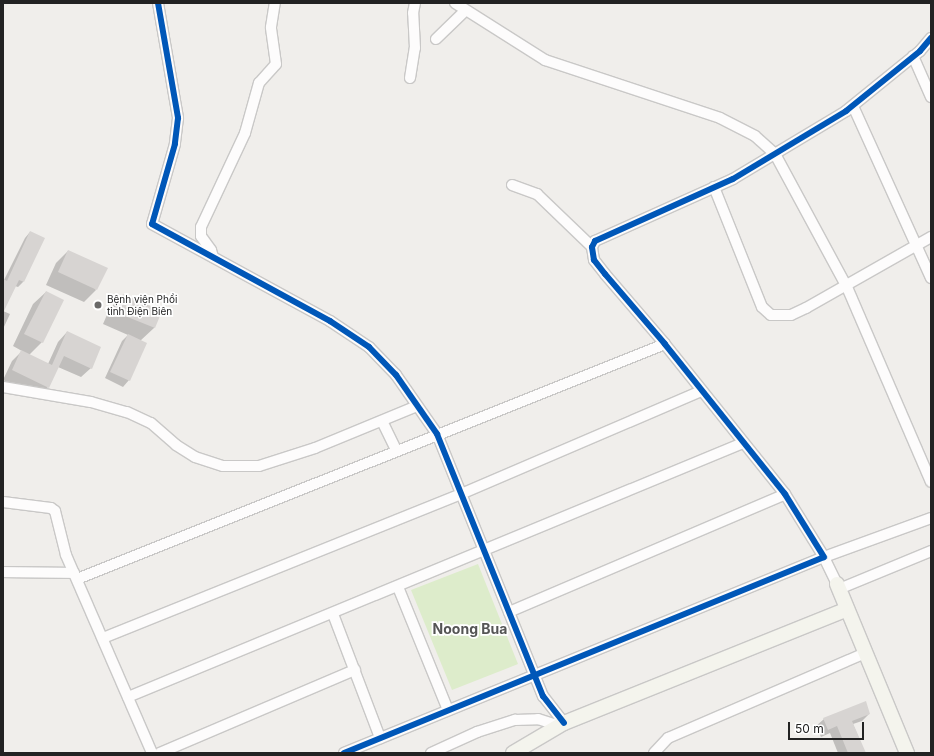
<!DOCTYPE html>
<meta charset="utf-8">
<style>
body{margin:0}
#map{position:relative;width:934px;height:756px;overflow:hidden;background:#f0eeeb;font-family:Inter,sans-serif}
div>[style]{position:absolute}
.grass>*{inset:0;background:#ddeccb}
.shadow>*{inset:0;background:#0003}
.building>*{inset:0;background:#d7d4d2}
.roads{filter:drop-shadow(1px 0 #c9c8c7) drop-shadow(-1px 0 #c9c8c7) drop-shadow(0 1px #c9c8c7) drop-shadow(0 -1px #c9c8c7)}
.street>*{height:10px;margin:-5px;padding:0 5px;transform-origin:5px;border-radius:5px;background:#fdfcfc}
.secondary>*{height:14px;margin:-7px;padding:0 7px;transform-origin:7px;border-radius:7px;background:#f4f4ed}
.cycleway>*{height:6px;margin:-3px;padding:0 3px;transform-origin:3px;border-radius:3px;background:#0057b8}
.dots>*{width:11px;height:11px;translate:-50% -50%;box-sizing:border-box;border:2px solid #fff;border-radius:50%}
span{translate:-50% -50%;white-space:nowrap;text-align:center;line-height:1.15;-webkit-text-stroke:3.5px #fff;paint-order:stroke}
.poi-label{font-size:10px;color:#222}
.left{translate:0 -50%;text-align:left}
.district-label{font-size:14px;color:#555;font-weight:700}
.frame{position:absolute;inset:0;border:4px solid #222;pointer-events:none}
.scale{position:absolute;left:788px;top:722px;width:76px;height:18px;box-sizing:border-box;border:2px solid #222;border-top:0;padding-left:5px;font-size:12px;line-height:14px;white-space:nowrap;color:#222;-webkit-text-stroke:3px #fff;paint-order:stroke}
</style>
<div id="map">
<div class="grass">
<div style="clip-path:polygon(478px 564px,518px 664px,452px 690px,411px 590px)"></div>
</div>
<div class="shadow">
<div style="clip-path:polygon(30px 232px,23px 282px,18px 287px,15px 286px,3px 311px,10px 314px,3px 329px,3px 282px,25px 238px)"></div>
<div style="clip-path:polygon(68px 251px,96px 290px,84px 302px,46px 285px,56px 263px)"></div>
<div style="clip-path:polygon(46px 292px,42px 342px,29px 355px,48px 364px,58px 342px,67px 332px,91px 368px,81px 377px,58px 367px,48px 387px,39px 396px,3px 380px,12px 361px,22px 351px,13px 346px,33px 304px)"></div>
<div style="clip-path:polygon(123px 296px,161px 312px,154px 328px,140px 341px,129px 380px,123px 387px,105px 378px,122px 341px,128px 335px,103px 324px,110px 308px)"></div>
<div style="clip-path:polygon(869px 714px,862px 721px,853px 724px,865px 753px,838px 753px,830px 733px,821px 737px,816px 726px,824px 719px)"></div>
</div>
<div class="building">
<div style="clip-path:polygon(30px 231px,45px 238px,24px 282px,19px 280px,3px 313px,3px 279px,7px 281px)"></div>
<div style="clip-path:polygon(68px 250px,108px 268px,97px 290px,58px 272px)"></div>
<div style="clip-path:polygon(46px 291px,64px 300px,43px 343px,24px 334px)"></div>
<div style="clip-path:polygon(123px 294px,162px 311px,155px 328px,115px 312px)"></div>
<div style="clip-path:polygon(67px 331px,101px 347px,92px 369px,64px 356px,49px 388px,12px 370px,21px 350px,52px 365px)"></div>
<div style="clip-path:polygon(128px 334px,147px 343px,130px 381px,110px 372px)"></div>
<div style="clip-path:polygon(866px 701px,870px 714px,852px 721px,866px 753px,848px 753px,837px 726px,828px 730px,823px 718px)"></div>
</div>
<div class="roads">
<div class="street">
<div style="left:158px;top:3px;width:117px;rotate:80.1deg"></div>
<div style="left:178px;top:118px;width:26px;rotate:97deg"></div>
<div style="left:175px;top:144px;width:83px;rotate:106deg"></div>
<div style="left:152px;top:224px;width:203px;rotate:28.6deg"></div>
<div style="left:330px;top:321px;width:47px;rotate:33.7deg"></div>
<div style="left:369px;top:347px;width:39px;rotate:46deg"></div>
<div style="left:396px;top:375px;width:72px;rotate:55.2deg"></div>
<div style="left:437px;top:434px;width:283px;rotate:68deg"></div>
<div style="left:543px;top:696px;width:34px;rotate:52deg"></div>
<div style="left:455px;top:3px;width:107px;rotate:32.3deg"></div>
<div style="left:545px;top:60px;width:184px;rotate:18.3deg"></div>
<div style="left:720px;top:118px;width:39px;rotate:27deg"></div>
<div style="left:755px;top:136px;width:27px;rotate:42deg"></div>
<div style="left:775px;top:154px;width:151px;rotate:61.6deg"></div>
<div style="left:847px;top:287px;width:212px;rotate:66.7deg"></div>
<div style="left:436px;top:39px;width:40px;rotate:-44deg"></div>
<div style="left:913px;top:56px;width:45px;rotate:66.3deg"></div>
<div style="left:410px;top:78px;width:30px;rotate:-81deg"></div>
<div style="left:415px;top:48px;width:35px;rotate:-93deg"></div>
<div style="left:413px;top:13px;width:10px;rotate:-79deg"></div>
<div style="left:853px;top:106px;width:189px;rotate:65.6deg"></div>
<div style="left:512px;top:185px;width:27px;rotate:20deg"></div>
<div style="left:537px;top:194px;width:76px;rotate:43.9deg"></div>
<div style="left:714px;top:187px;width:129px;rotate:68.2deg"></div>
<div style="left:762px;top:307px;width:12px;rotate:42deg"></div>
<div style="left:771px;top:315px;width:20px"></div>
<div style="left:791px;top:315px;width:17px;rotate:-25deg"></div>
<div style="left:806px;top:308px;width:144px;rotate:-29.6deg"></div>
<div style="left:213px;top:257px;width:7px;rotate:-106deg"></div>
<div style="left:211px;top:250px;width:17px;rotate:-126deg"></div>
<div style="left:201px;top:236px;width:9px;rotate:-90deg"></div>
<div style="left:201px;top:227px;width:104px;rotate:-64.9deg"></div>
<div style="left:245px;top:133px;width:52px;rotate:-74.4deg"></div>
<div style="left:259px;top:83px;width:25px;rotate:-48deg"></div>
<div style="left:276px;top:64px;width:37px;rotate:-98deg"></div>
<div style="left:271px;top:27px;width:24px;rotate:-81deg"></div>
<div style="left:3px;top:387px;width:89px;rotate:9.7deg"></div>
<div style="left:91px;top:402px;width:37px;rotate:16deg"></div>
<div style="left:127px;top:412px;width:26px;rotate:25deg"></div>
<div style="left:151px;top:423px;width:33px;rotate:41deg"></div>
<div style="left:176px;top:445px;width:22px;rotate:32deg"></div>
<div style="left:195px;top:457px;width:29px;rotate:18deg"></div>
<div style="left:223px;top:466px;width:36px"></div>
<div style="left:259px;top:466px;width:59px;rotate:-17.8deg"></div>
<div style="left:315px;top:448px;width:110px;rotate:-22.4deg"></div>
<div style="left:382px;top:421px;width:32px;rotate:64deg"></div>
<div style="left:3px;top:502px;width:48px;rotate:7.1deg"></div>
<div style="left:51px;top:508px;width:5px;rotate:37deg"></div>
<div style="left:55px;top:511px;width:45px;rotate:76deg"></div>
<div style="left:66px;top:555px;width:216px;rotate:66.5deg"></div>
<div style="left:3px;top:572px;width:71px;rotate:0.8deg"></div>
<div style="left:77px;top:579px;width:633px;rotate:-21.78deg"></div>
<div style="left:837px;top:584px;width:30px;rotate:-116deg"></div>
<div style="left:824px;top:557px;width:114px;rotate:-20deg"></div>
<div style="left:398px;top:587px;width:133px;rotate:67.9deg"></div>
<div style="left:839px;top:589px;width:100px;rotate:-22.4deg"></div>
<div style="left:509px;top:612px;width:300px;rotate:-23.1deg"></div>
<div style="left:333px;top:614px;width:133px;rotate:69.2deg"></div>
<div style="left:103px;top:638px;width:386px;rotate:-21.9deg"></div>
<div style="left:461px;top:494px;width:261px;rotate:-23.2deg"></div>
<div style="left:128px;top:697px;width:665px;rotate:-22.44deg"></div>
<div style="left:160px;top:753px;width:212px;rotate:-23.1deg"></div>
<div style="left:344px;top:753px;width:518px;rotate:-22.21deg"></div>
<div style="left:824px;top:557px;width:74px;rotate:-121.8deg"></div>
<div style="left:785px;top:494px;width:192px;rotate:-128.7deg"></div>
<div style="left:665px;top:344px;width:92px;rotate:-130.6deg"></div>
<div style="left:605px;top:274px;width:18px;rotate:-128deg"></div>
<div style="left:594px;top:260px;width:13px;rotate:-99deg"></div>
<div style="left:592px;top:247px;width:7px;rotate:-63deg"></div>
<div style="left:595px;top:241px;width:151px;rotate:-24.2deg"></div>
<div style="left:733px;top:179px;width:132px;rotate:-31deg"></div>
<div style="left:846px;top:111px;width:95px;rotate:-39deg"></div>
<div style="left:920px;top:51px;width:17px;rotate:-50deg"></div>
<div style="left:431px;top:753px;width:51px;rotate:-24.5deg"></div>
<div style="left:477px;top:732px;width:40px;rotate:-18deg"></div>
<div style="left:515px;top:720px;width:23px;rotate:-2deg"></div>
<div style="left:538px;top:719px;width:22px;rotate:18deg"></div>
<div style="left:654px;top:753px;width:21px;rotate:-47deg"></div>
<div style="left:668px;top:738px;width:215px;rotate:-23.3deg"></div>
</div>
<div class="secondary">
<div style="left:837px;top:584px;width:183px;rotate:67.5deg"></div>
<div style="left:513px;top:753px;width:59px;rotate:-30.5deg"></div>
<div style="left:564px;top:723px;width:305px;rotate:-21.9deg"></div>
</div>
</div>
<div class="cycleway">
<div style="left:158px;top:3px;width:117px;rotate:80.1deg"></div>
<div style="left:178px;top:118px;width:26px;rotate:97deg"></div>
<div style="left:175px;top:144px;width:83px;rotate:106deg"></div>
<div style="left:152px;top:224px;width:203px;rotate:28.6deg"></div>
<div style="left:330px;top:321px;width:47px;rotate:33.7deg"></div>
<div style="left:369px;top:347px;width:39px;rotate:46deg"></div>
<div style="left:396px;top:375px;width:72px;rotate:55.2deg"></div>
<div style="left:437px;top:434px;width:283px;rotate:68deg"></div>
<div style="left:543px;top:696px;width:34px;rotate:52deg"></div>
<div style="left:344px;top:753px;width:518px;rotate:-22.21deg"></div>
<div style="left:824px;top:557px;width:74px;rotate:-121.8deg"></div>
<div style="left:785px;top:494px;width:192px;rotate:-128.7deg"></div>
<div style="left:665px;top:344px;width:92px;rotate:-130.6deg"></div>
<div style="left:605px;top:274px;width:18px;rotate:-128deg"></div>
<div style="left:594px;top:260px;width:13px;rotate:-99deg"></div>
<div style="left:592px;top:247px;width:7px;rotate:-63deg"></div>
<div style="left:595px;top:241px;width:151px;rotate:-24.2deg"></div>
<div style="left:733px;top:179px;width:132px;rotate:-31deg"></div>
<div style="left:846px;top:111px;width:95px;rotate:-39deg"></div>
<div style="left:920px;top:51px;width:17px;rotate:-50deg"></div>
</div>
<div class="dots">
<div style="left:98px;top:305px;background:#6a6968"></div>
</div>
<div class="poi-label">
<span class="left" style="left:107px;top:305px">Bệnh viện Phổi<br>tỉnh Điện Biên</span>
</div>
<div class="district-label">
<span style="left:470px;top:629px">Noong Bua</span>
</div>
<div class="frame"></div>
<div class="scale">50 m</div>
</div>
